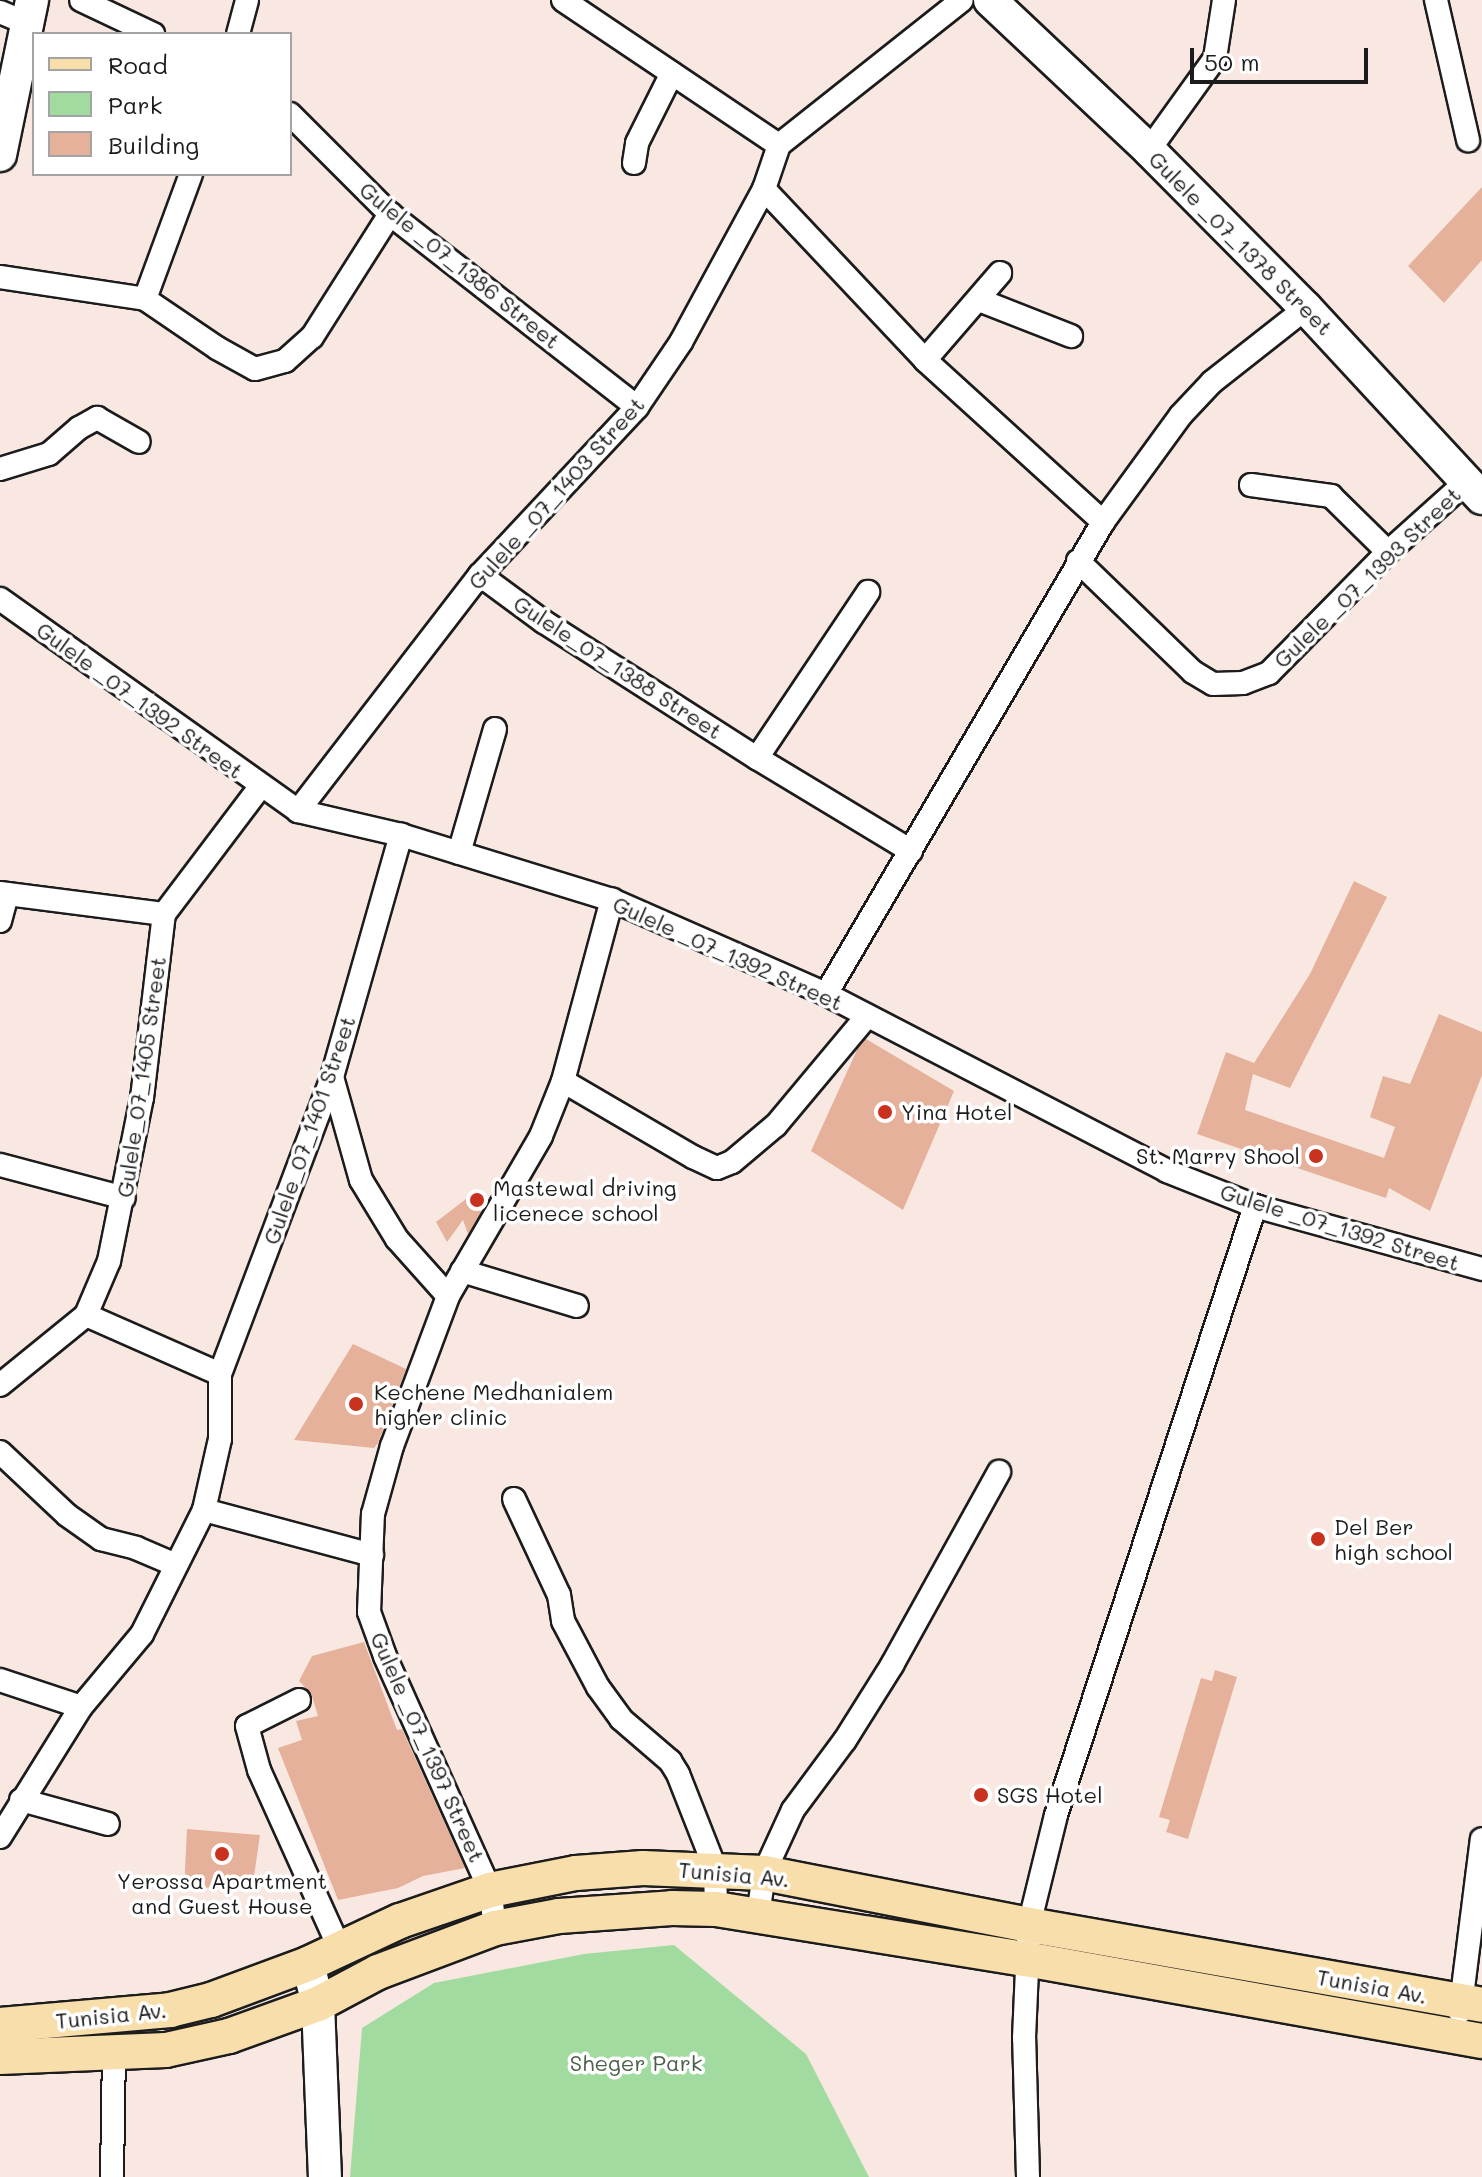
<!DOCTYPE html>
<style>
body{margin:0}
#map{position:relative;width:1482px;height:2177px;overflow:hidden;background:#f8e8e1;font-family:Mali,sans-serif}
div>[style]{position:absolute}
.green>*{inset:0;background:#a2dba0}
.building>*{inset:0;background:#e6b19b}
.roads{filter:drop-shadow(2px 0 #1c1c1c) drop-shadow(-2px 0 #1c1c1c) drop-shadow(0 2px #1c1c1c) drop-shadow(0 -2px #1c1c1c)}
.street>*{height:22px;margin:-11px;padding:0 11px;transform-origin:11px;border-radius:11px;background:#fff}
.secondary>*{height:32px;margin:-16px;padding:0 16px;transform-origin:16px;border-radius:16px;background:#fff}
.primary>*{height:34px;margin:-17px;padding:0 17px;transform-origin:17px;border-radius:17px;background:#f8deab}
.dots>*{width:22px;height:22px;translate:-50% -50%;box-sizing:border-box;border:4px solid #fff;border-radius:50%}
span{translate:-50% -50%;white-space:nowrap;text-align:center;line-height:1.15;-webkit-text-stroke:7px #fff;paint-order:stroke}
.street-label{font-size:22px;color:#1c1c1c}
.poi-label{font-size:22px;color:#1c1c1c}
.left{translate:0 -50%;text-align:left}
.right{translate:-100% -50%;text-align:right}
.park-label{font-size:22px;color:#4b5f4a}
.legend{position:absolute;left:32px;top:32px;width:260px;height:144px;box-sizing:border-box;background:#fff;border:2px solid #a4a4a4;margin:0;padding:10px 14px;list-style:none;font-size:24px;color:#1c1c1c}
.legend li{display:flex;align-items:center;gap:16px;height:40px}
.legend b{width:40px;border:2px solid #a4a4a4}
.scale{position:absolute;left:1190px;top:48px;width:178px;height:36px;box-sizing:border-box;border:4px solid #1c1c1c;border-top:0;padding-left:10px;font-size:24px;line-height:28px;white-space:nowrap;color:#1c1c1c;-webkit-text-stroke:6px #fff;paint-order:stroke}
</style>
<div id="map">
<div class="green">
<div style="clip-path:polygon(674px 1945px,806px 2054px,869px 2177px,350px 2177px,362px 2028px,434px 1983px,584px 1954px)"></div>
</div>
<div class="building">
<div style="clip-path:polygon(1482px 187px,1482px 260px,1444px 303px,1408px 266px)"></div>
<div style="clip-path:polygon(1354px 881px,1387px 897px,1290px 1088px,1253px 1074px,1245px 1110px,1384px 1158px,1395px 1127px,1370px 1117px,1383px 1076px,1410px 1084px,1439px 1014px,1482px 1032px,1482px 1075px,1430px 1211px,1389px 1188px,1386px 1198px,1197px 1134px,1226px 1052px,1254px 1063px,1310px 974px)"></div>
<div style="clip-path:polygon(866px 1039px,954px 1091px,903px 1210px,811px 1151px,857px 1050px)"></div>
<div style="clip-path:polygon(479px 1189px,483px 1192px,477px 1201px,481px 1212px,468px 1234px,463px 1220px,447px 1242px,436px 1222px)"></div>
<div style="clip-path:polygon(353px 1344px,406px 1369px,378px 1443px,374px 1448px,294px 1440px)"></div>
<div style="clip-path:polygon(364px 1642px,397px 1730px,402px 1729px,465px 1868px,423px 1876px,398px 1888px,338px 1900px,278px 1748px,302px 1740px,296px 1721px,318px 1716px,311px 1693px,299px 1681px,312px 1656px)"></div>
<div style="clip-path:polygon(1215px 1670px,1237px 1677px,1188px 1839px,1166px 1832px,1170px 1820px,1159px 1817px,1201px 1678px,1212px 1681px)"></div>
<div style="clip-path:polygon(187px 1829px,260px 1835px,253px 1883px,184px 1890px)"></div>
</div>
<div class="roads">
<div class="street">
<div style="left:81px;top:0;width:80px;rotate:25.3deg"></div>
<div style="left:563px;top:0;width:260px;rotate:33.9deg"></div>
<div style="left:1436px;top:0;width:144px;rotate:77.1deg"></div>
<div style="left:0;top:12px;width:30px;rotate:23deg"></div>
<div style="left:238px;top:34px;width:35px;rotate:-75deg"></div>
<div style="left:290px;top:114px;width:141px;rotate:45deg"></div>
<div style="left:390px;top:214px;width:313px;rotate:38deg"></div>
<div style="left:1149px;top:150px;width:113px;rotate:-54.3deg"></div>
<div style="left:1215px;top:58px;width:59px;rotate:-81.2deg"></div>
<div style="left:634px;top:163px;width:20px;rotate:-81deg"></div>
<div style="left:637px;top:143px;width:78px;rotate:-63.4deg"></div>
<div style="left:764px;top:189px;width:235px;rotate:46.7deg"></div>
<div style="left:925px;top:360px;width:241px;rotate:42.3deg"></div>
<div style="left:0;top:277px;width:147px;rotate:8.6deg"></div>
<div style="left:145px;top:299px;width:87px;rotate:34.2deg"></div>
<div style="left:217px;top:348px;width:43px;rotate:28.9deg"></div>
<div style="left:255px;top:369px;width:31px;rotate:-15deg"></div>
<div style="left:285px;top:361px;width:36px;rotate:-42deg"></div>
<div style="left:312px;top:337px;width:146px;rotate:-57.6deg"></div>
<div style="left:145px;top:299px;width:133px;rotate:-69.8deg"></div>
<div style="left:979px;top:300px;width:99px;rotate:21.4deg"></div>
<div style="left:925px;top:360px;width:115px;rotate:-49.2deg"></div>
<div style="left:0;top:469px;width:51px;rotate:-17deg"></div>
<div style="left:49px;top:454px;width:40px;rotate:-41deg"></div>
<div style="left:79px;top:428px;width:21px;rotate:-29deg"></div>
<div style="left:97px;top:418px;width:48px;rotate:29.7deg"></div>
<div style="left:1251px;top:485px;width:81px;rotate:7.8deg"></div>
<div style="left:1331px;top:496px;width:80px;rotate:44.5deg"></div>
<div style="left:1078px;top:561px;width:160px;rotate:44deg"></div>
<div style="left:1193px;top:672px;width:23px;rotate:31deg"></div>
<div style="left:1213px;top:684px;width:30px;rotate:-2deg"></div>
<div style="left:1243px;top:683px;width:28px;rotate:-21deg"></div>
<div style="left:1269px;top:673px;width:170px;rotate:-45.5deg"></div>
<div style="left:1388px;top:552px;width:106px;rotate:-41.9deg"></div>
<div style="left:480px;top:575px;width:79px;rotate:36.3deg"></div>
<div style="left:544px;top:622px;width:253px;rotate:32.6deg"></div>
<div style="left:757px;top:758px;width:180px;rotate:31.1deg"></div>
<div style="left:0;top:599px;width:366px;rotate:35.4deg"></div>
<div style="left:298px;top:811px;width:106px;rotate:13.1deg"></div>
<div style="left:401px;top:835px;width:221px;rotate:17.1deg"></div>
<div style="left:612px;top:900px;width:234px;rotate:23.7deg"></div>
<div style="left:826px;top:994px;width:384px;rotate:27.4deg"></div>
<div style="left:1167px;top:1171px;width:95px;rotate:21.7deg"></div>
<div style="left:1255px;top:1206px;width:236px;rotate:15.5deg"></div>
<div style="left:757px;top:758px;width:200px;rotate:-56.2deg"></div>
<div style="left:298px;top:811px;width:298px;rotate:-52.4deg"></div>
<div style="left:480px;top:575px;width:230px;rotate:-46.9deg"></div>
<div style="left:637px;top:407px;width:78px;rotate:-55.9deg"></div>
<div style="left:681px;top:342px;width:174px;rotate:-61.5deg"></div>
<div style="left:764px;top:189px;width:46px;rotate:-71.2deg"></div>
<div style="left:779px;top:145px;width:233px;rotate:-38.4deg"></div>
<div style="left:459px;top:853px;width:129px;rotate:-73.8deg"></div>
<div style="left:0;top:893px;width:165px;rotate:7.3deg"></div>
<div style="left:164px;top:914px;width:159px;rotate:-52.9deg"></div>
<div style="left:0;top:921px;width:28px;rotate:-75deg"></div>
<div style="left:826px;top:994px;width:547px;rotate:-59.59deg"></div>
<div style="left:1103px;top:522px;width:132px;rotate:-53.9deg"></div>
<div style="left:1181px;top:415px;width:45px;rotate:-46.8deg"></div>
<div style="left:1212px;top:382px;width:120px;rotate:-38.2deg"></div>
<div style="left:332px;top:1077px;width:107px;rotate:74.3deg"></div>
<div style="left:361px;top:1180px;width:69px;rotate:58.6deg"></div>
<div style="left:397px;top:1239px;width:76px;rotate:48.2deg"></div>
<div style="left:563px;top:1081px;width:151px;rotate:30.3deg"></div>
<div style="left:693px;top:1157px;width:26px;rotate:25deg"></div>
<div style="left:717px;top:1168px;width:16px;rotate:-22deg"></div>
<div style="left:732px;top:1162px;width:57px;rotate:-40.1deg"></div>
<div style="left:776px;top:1125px;width:142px;rotate:-50.1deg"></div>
<div style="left:0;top:1165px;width:128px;rotate:14.9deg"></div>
<div style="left:462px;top:1271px;width:120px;rotate:16.9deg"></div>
<div style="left:86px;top:1315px;width:146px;rotate:23.8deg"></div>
<div style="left:0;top:1385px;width:111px;rotate:-39.1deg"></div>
<div style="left:86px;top:1315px;width:59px;rotate:-66.9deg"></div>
<div style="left:109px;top:1261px;width:166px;rotate:-78.6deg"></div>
<div style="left:142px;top:1098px;width:185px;rotate:-83.2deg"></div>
<div style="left:0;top:1452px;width:92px;rotate:43.2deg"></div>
<div style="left:67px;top:1515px;width:42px;rotate:35.2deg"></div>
<div style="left:101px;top:1539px;width:36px;rotate:14deg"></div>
<div style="left:136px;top:1548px;width:43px;rotate:23deg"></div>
<div style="left:514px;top:1499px;width:106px;rotate:64.9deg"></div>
<div style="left:559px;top:1595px;width:26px;rotate:81deg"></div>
<div style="left:563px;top:1621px;width:75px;rotate:62.1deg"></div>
<div style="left:598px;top:1687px;width:39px;rotate:54deg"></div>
<div style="left:621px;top:1719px;width:65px;rotate:40.6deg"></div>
<div style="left:670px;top:1761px;width:15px;rotate:58deg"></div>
<div style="left:678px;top:1774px;width:101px;rotate:68.5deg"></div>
<div style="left:715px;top:1868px;width:41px;rotate:88.6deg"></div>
<div style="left:204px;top:1510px;width:174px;rotate:15deg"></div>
<div style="left:0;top:1680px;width:85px;rotate:18.4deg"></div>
<div style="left:299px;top:1700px;width:58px;rotate:153.4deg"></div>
<div style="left:247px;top:1726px;width:46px;rotate:74.7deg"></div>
<div style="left:259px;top:1770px;width:194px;rotate:65.7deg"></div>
<div style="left:21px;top:1800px;width:90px;rotate:15.4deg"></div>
<div style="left:0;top:1837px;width:153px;rotate:-58.1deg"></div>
<div style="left:81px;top:1707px;width:95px;rotate:-50.1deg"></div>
<div style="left:142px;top:1634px;width:139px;rotate:-63.4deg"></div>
<div style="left:204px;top:1510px;width:73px;rotate:-77.3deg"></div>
<div style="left:220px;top:1439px;width:65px;rotate:-90deg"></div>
<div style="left:220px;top:1374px;width:317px;rotate:-69.3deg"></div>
<div style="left:332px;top:1077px;width:252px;rotate:-74.1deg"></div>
<div style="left:758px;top:1916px;width:43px;rotate:-82.1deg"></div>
<div style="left:764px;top:1873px;width:69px;rotate:-65.3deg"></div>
<div style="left:793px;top:1810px;width:87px;rotate:-53.4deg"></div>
<div style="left:845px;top:1740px;width:89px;rotate:-57.9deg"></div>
<div style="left:892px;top:1665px;width:221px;rotate:-61deg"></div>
<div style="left:495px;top:1928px;width:38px;rotate:-97deg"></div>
<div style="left:490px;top:1890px;width:256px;rotate:-114.2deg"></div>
<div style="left:385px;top:1656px;width:47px;rotate:-110deg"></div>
<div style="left:369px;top:1612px;width:98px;rotate:-87.7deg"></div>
<div style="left:373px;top:1514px;width:71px;rotate:-74.4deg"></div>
<div style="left:392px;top:1446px;width:160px;rotate:-69.5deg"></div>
<div style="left:448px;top:1296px;width:185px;rotate:-59.8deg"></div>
<div style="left:541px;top:1136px;width:59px;rotate:-68.2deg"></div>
<div style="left:563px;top:1081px;width:188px;rotate:-74.9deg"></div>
<div style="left:1460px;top:2012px;width:174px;rotate:-82.8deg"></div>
<div style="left:112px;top:2177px;width:122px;rotate:-89.1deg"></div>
<div style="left:1028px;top:2177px;width:139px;rotate:-91.6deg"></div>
<div style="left:1024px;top:2038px;width:113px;rotate:-87.5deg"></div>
<div style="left:1029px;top:1925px;width:113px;rotate:-76.2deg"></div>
<div style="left:1056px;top:1815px;width:641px;rotate:-71.9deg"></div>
</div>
<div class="secondary">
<div style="left:990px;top:0;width:219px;rotate:43.3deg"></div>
<div style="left:1149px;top:150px;width:223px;rotate:45.2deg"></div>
<div style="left:1306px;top:308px;width:259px;rotate:47.2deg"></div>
<div style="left:0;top:155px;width:158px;rotate:-78.3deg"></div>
<div style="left:308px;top:1964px;width:41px;rotate:76deg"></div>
<div style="left:318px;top:2004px;width:173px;rotate:87.7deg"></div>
</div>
<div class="primary">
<div style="left:0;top:2025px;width:171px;rotate:-5deg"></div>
<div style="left:170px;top:2010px;width:42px;rotate:-13.7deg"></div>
<div style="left:211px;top:2000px;width:103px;rotate:-20.4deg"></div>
<div style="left:308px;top:1964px;width:102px;rotate:-25.1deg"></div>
<div style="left:400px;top:1921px;width:95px;rotate:-19deg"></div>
<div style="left:490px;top:1890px;width:88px;rotate:-11.2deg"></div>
<div style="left:576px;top:1873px;width:67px;rotate:-4.3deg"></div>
<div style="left:643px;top:1868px;width:121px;rotate:2.4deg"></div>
<div style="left:764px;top:1873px;width:270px;rotate:11.1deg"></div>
<div style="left:1029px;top:1925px;width:460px;rotate:10deg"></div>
<div style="left:0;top:2057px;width:166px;rotate:-2.4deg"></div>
<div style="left:166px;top:2050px;width:65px;rotate:-12.5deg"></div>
<div style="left:229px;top:2036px;width:95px;rotate:-19.8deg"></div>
<div style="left:318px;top:2004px;width:68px;rotate:-28.1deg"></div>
<div style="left:378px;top:1972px;width:125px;rotate:-20.6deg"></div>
<div style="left:495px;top:1928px;width:65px;rotate:-10.6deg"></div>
<div style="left:559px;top:1916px;width:113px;rotate:-4deg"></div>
<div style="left:672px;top:1908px;width:44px;rotate:1.3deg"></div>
<div style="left:716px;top:1909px;width:314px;rotate:9.2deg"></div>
<div style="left:1026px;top:1959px;width:463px;rotate:10.2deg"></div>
</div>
</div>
<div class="dots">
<div style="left:885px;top:1112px;background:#c8321e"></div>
<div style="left:1316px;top:1156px;background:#c8321e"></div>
<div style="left:477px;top:1200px;background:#c8321e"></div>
<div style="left:356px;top:1404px;background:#c8321e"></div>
<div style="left:1318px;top:1539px;background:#c8321e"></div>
<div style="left:981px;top:1795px;background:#c8321e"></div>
<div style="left:222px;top:1854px;background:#c8321e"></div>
</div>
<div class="street-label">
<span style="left:1241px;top:243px;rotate:45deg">Gulele _07_1378 Street</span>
<span style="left:460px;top:265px;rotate:39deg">Gulele _07_1386 Street</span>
<span style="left:556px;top:493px;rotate:-48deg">Gulele _07_1403 Street</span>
<span style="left:1367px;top:577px;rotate:-44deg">Gulele _07_1393 Street</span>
<span style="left:618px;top:667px;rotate:33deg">Gulele_07_1388 Street</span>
<span style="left:140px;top:700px;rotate:36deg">Gulele _07_1392 Street</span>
<span style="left:728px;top:953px;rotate:24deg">Gulele _07_1392 Street</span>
<span style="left:141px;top:1077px;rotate:-82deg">Gulele_07_1405 Street</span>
<span style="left:309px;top:1130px;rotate:-71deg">Gulele_07_1401 Street</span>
<span style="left:1340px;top:1227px;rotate:17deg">Gulele _07_1392 Street</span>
<span style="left:428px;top:1747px;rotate:66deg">Gulele _07_1397 Street</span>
<span style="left:734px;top:1874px;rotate:5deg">Tunisia Av.</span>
<span style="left:1372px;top:1986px;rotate:10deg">Tunisia Av.</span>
<span style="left:111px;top:2015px;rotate:-6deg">Tunisia Av.</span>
</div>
<div class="poi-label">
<span class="left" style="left:901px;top:1112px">Yina Hotel</span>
<span class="right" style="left:1300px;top:1156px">St. Marry Shool</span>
<span class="left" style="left:493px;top:1200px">Mastewal driving<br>licenece school</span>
<span class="left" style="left:374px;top:1404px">Kechene Medhanialem<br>higher clinic</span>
<span class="left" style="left:1334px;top:1539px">Del Ber<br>high school</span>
<span class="left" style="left:997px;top:1795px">SGS Hotel</span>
<span style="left:222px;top:1893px">Yerossa Apartment<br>and Guest House</span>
</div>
<div class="park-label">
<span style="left:636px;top:2063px">Sheger Park</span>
</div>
<ul class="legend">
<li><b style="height:10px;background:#f8deab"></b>Road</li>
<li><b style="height:22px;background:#a2dba0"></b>Park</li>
<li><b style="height:22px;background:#e6b19b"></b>Building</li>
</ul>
<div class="scale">50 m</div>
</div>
